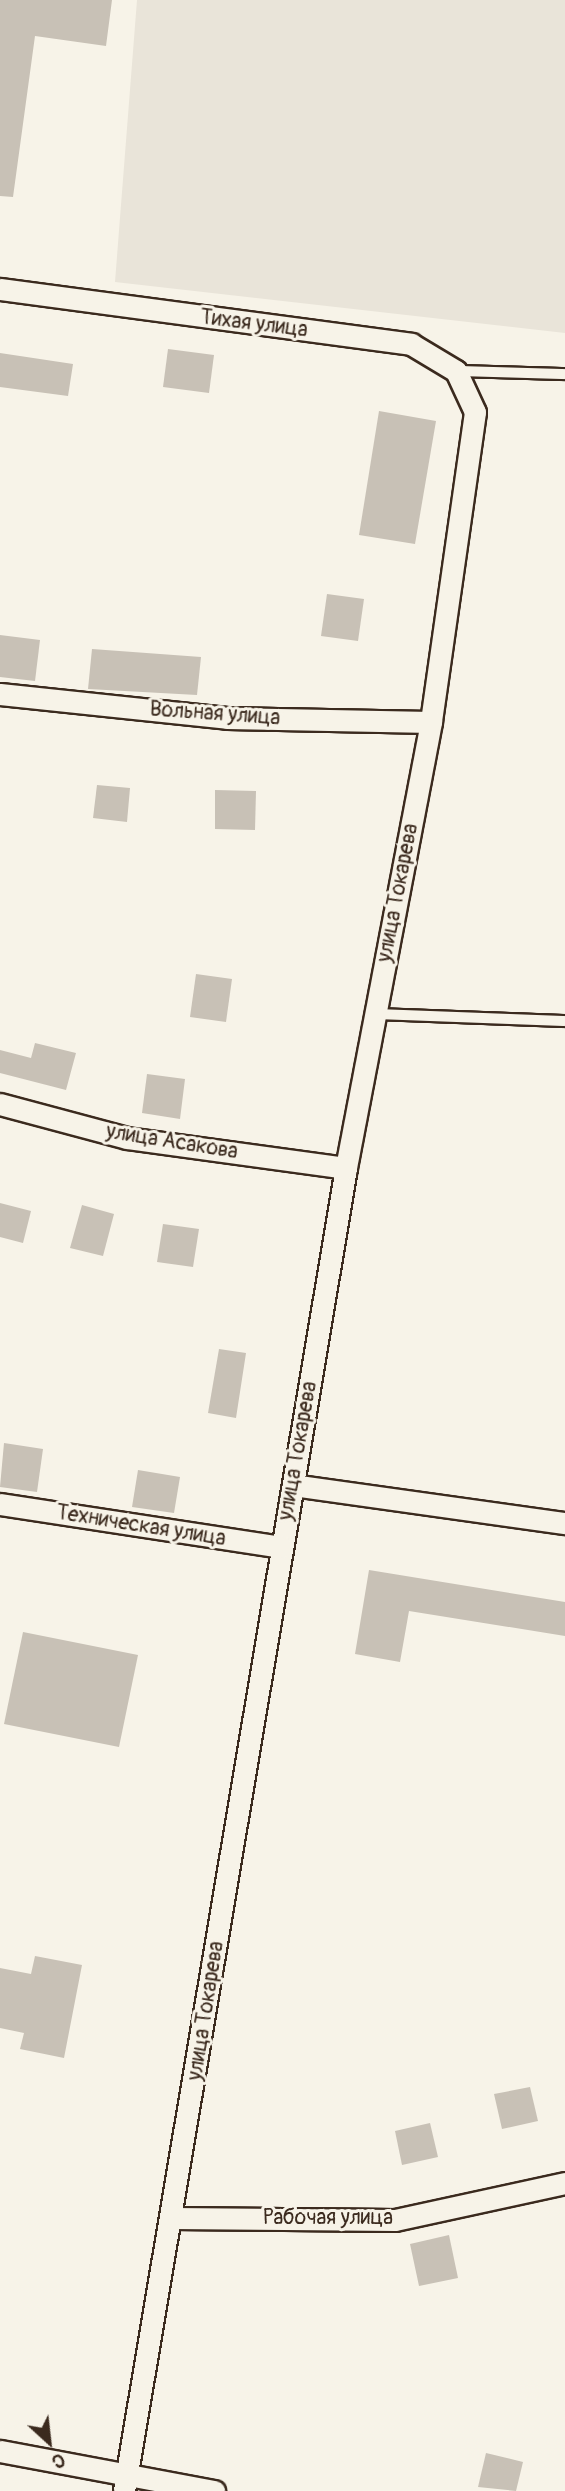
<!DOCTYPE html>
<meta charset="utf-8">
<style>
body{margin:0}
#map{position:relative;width:565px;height:2491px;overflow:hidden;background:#f7f3e8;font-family:Pangolin,sans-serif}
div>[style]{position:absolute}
.built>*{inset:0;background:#e9e4d9}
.building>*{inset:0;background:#c8c1b6}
.roads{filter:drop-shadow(2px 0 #3b2a1e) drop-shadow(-2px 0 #3b2a1e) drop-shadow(0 2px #3b2a1e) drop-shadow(0 -2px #3b2a1e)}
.service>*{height:10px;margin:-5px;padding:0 5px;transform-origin:5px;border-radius:5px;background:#f7f3e8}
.minor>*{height:21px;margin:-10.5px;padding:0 10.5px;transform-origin:10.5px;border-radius:10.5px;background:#f7f3e8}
span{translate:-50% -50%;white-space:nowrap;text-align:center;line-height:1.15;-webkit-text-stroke:6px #f7f3e8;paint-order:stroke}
.street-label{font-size:21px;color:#3b2a1e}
.north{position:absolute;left:14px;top:2407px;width:70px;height:70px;-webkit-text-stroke:5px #f7f3e8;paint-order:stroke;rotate:153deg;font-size:19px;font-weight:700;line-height:28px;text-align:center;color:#3b2a1e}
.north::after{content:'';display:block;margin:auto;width:24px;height:32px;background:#3b2a1e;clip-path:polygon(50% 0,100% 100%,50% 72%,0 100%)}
</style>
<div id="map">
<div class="built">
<div style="clip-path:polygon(137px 0,565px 0,565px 333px,115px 282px)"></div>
</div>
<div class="building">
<div style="clip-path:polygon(0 0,112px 0,106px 46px,35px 36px,13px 197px,0 196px)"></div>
<div style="clip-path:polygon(168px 349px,214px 355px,209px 393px,163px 387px)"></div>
<div style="clip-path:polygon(0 353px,73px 364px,68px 396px,0 387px)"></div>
<div style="clip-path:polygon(379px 411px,436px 421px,415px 544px,359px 535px)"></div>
<div style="clip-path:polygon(327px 594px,364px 599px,358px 641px,321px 636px)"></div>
<div style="clip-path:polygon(0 635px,40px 640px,35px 681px,0 677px)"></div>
<div style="clip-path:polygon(92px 649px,201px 657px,197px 695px,88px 689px)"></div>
<div style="clip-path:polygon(97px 785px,130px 788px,127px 822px,93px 818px)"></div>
<div style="clip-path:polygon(215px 790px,256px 791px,255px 830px,215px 829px)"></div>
<div style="clip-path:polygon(196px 974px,232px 979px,226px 1022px,190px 1017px)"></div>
<div style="clip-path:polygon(35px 1043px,76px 1053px,66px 1090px,0 1073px,0 1050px,31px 1058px)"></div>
<div style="clip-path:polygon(147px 1074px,185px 1079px,180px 1119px,142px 1113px)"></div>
<div style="clip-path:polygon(0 1203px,31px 1211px,23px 1243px,0 1237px)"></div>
<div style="clip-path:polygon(82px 1205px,114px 1214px,103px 1256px,70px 1248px)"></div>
<div style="clip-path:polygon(163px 1224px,199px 1229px,193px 1267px,157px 1262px)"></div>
<div style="clip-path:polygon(219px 1349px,246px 1353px,236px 1418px,208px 1413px)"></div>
<div style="clip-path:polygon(4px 1443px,43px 1449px,37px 1492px,0 1487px)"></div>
<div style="clip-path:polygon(138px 1470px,180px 1477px,174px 1513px,132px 1507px)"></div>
<div style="clip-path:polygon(369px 1570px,565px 1602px,565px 1636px,409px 1611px,400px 1662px,355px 1654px)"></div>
<div style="clip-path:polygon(23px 1632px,138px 1655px,119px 1747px,4px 1724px)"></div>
<div style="clip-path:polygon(35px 1956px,82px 1965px,64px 2058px,20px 2049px,24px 2033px,0 2028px,0 1968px,31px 1974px)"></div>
<div style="clip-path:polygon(530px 2087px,538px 2121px,502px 2129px,494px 2094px)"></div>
<div style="clip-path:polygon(430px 2123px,438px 2157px,402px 2165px,395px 2131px)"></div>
<div style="clip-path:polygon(449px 2235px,458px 2278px,419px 2286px,410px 2244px)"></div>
<div style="clip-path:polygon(486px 2453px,523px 2462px,516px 2491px,478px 2487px)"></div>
</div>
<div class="roads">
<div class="service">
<div style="left:456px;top:371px;width:109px;rotate:1.6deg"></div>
<div style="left:375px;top:1014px;width:190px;rotate:2.1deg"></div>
</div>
<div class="minor">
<div style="left:0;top:289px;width:415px;rotate:7.6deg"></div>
<div style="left:411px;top:344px;width:52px;rotate:31deg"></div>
<div style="left:456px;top:371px;width:45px;rotate:65.1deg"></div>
<div style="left:475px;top:412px;width:313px;rotate:98.1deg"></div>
<div style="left:431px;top:722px;width:454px;rotate:100.8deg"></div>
<div style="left:346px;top:1168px;width:1341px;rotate:99.53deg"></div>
<div style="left:0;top:694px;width:228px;rotate:6deg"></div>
<div style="left:227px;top:718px;width:204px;rotate:1.1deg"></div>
<div style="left:0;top:1104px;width:131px;rotate:15deg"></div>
<div style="left:127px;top:1138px;width:221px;rotate:7.8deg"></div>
<div style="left:293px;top:1485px;width:275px;rotate:8deg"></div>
<div style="left:0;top:1504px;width:285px;rotate:8.7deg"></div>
<div style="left:172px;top:2218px;width:223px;rotate:0.5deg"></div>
<div style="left:395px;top:2220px;width:174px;rotate:-12.3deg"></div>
<div style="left:0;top:2451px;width:218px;rotate:10.6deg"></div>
</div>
</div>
<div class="street-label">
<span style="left:254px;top:324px;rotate:7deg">Тихая улица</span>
<span style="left:215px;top:714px;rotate:4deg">Вольная улица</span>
<span style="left:398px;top:893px;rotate:-79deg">улица Токарева</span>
<span style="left:172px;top:1142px;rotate:9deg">улица Асакова</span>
<span style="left:298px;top:1451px;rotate:-80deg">улица Токарева</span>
<span style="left:141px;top:1526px;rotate:9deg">Техническая улица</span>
<span style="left:206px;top:2011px;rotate:-81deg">улица Токарева</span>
<span style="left:328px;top:2218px">Рабочая улица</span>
</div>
<div class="north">С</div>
</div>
